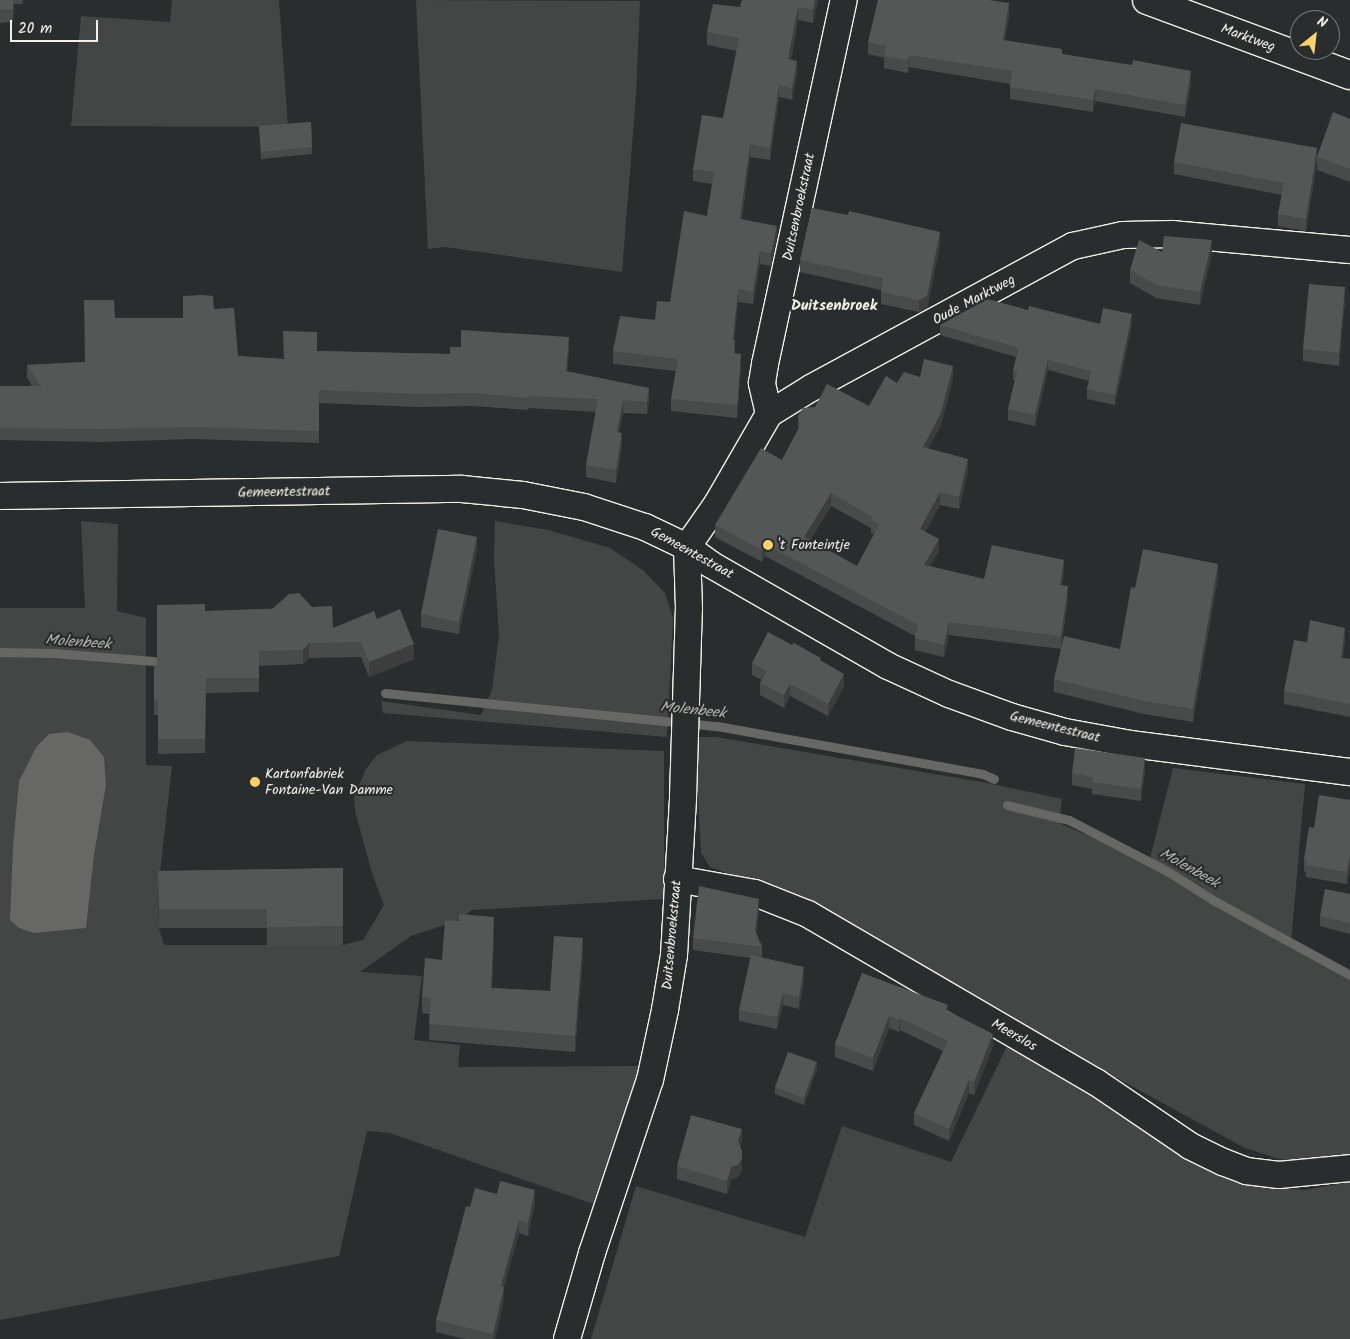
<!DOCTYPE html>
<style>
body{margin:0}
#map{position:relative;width:1350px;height:1339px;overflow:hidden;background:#2a2d2e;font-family:Kalam,sans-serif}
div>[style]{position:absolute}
.green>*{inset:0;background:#444645}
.water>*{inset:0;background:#676866}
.stream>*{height:9px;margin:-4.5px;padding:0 4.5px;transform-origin:4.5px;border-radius:4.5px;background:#676866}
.roads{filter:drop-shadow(1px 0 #f4f1e8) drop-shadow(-1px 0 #f4f1e8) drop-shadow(0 1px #f4f1e8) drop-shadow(0 -1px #f4f1e8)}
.street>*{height:26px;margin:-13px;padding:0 13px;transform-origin:13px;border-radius:13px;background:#2a2d2e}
.secondary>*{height:28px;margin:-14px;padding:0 14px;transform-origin:14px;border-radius:14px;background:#2a2d2e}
.wall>*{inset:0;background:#494b4a}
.shaded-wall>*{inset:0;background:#3c3d3c}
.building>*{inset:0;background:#555756}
.dots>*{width:14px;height:14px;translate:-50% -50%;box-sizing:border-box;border:2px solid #2a2d2e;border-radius:50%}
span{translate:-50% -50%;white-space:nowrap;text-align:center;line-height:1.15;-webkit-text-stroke:4.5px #2a2d2e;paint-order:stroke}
.street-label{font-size:14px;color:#f4f1e8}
.poi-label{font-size:14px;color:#f4f1e8}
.left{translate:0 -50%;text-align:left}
.neighbourhood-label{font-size:15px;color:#f4f1e8;font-weight:700}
.water-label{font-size:15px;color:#b5b3ae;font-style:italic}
.north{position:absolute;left:1290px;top:10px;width:50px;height:50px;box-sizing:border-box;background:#2a2d2e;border:1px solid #7b7b78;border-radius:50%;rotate:29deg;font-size:14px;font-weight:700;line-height:20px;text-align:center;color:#f4f1e8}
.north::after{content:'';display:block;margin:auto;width:18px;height:22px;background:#ffd166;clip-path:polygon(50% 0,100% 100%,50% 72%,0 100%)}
.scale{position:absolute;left:10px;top:20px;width:88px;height:22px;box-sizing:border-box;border:2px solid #f4f1e8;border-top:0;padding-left:6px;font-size:15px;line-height:18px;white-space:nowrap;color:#f4f1e8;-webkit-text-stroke:4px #2a2d2e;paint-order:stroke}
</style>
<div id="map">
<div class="green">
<div style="clip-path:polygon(172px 0,279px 0,288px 127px,71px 126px,81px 16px,170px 22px)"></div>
<div style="clip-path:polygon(416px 0,640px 1px,636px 95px,622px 272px,445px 247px,428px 249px)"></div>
<div style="clip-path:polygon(evenodd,81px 521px,118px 524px,117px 611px,146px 618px,146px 765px,172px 766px,158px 890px,159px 928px,164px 945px,343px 945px,363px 940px,384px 905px,372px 873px,355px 811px,354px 797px,366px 769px,377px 755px,407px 741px,664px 751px,664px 899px,472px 910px,457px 921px,411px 936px,360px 972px,422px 976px,414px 1040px,460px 1045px,458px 1067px,641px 1066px,593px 1204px,390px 1133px,367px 1131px,339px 1256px,0 1320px,0 608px,85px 608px,81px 521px,68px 732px,106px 786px,94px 855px,13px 870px,13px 847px,37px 746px,49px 735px,68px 732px)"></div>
<div style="clip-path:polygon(495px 521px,548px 530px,610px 548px,644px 571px,665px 593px,673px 618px,667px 737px,383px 713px,381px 701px,481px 715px,492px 690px,499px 635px,494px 559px)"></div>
<div style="clip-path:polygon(695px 737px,716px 737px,988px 783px,1062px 799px,1059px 823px,1149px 862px,1173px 768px,1305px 784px,1291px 942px,1350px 976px,1350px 1156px,1320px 1166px,1276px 1158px,1245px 1148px,1113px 1076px,820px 906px,710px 867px,701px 853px)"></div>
<div style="clip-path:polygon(1009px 1042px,1261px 1182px,1283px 1188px,1305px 1190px,1350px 1182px,1350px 1339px,591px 1339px,636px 1186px,805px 1237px,842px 1126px,951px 1162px)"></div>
</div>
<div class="water">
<div style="clip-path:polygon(68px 732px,90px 740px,104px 757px,106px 786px,94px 855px,86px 928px,34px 933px,19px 928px,10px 920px,13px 847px,19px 781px,37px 746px,49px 734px)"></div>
</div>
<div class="stream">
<div style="left:0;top:652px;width:54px;rotate:1.1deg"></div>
<div style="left:54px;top:653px;width:100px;rotate:4.6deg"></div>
<div style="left:385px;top:693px;width:334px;rotate:5.7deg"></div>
<div style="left:717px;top:726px;width:270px;rotate:10.2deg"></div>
<div style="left:983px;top:774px;width:12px;rotate:24deg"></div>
<div style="left:1007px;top:805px;width:64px;rotate:13.6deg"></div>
<div style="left:1069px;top:820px;width:110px;rotate:27.5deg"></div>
<div style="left:1167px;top:871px;width:54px;rotate:32.2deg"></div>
<div style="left:1213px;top:900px;width:156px;rotate:28.7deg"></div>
</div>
<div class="roads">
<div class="street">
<div style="left:769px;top:414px;width:32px;rotate:-103deg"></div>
<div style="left:762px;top:383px;width:19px;rotate:-81deg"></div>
<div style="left:765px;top:364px;width:372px;rotate:-77.8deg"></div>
<div style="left:0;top:496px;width:462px;rotate:-0.9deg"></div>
<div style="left:462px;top:489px;width:61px;rotate:5.6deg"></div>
<div style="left:523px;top:495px;width:62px;rotate:11.1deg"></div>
<div style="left:584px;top:507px;width:64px;rotate:18.2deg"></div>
<div style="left:645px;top:527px;width:47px;rotate:25.5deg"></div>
<div style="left:687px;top:547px;width:29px;rotate:36deg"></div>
<div style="left:710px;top:564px;width:205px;rotate:29.8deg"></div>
<div style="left:888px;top:666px;width:67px;rotate:24.7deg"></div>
<div style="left:949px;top:694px;width:67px;rotate:20.1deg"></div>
<div style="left:1012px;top:717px;width:55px;rotate:15.8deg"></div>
<div style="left:1065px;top:732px;width:67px;rotate:10.3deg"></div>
<div style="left:1131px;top:744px;width:221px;rotate:7.3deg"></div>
<div style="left:687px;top:547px;width:52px;rotate:-55.1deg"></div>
<div style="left:717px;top:504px;width:104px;rotate:-60deg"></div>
<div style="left:769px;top:414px;width:49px;rotate:-31.8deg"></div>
<div style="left:811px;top:388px;width:298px;rotate:-28.5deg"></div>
<div style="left:1073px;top:246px;width:51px;rotate:-12.4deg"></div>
<div style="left:1123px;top:235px;width:50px;rotate:-1.1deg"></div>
<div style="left:1173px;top:234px;width:178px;rotate:5.2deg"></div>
<div style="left:677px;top:879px;width:79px;rotate:10.2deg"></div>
<div style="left:755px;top:893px;width:57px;rotate:21.6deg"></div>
<div style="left:808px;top:914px;width:333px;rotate:30.3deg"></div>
<div style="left:1096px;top:1082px;width:114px;rotate:34.2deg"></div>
<div style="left:1190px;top:1146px;width:37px;rotate:26deg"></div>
<div style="left:1223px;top:1162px;width:25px;rotate:21deg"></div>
<div style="left:1246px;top:1171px;width:33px;rotate:7deg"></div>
<div style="left:1279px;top:1175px;width:71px;rotate:-5.6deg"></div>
<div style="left:567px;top:1339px;width:90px;rotate:-73.8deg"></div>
<div style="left:592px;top:1253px;width:182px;rotate:-71.5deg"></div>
<div style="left:650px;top:1080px;width:72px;rotate:-77.9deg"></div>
<div style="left:665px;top:1010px;width:56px;rotate:-80.7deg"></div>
<div style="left:674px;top:955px;width:158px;rotate:-86.7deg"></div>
<div style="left:683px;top:797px;width:189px;rotate:-88.2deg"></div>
<div style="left:689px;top:608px;width:61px;rotate:-91.9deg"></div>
</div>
<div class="secondary">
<div style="left:1147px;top:0;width:216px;rotate:20.3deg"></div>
</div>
</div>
<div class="wall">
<div style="clip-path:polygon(0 0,23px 0,22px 4px,14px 4px,13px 22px,0 23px)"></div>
<div style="clip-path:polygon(742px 0,818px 0,813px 23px,798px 20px,791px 60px,797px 73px,792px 100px,779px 97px,770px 160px,750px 157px,742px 219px,777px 238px,771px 266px,760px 264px,753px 304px,738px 302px,734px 340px,735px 353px,741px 367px,737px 418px,671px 411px,671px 399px,676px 371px,613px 364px,613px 351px,655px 320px,670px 302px,707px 216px,712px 184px,693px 181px,693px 169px,723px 118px,737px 51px,707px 45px,707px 32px,740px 7px)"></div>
<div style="clip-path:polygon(1009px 16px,1005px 40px,1191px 84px,1185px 117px,1095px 101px,1093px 112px,1010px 99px,1010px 84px,909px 67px,908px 73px,884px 68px,884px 58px,868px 54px,868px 42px)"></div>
<div style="clip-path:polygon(1350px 119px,1350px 182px,1317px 170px,1317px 161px,1306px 231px,1278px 226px,1278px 214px,1282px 195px,1174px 174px,1174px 162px,1317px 157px)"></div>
<div style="clip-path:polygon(311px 122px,312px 154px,261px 159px,259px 126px)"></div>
<div style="clip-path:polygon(940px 245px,927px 308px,919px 312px,881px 304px,881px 290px,800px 272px,800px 260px)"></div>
<div style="clip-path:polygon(1212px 253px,1200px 305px,1156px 298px,1130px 283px,1130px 270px)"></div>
<div style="clip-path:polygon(1345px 300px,1339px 366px,1303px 361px,1303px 349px)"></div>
<div style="clip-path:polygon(214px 309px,238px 356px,284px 359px,317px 351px,450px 354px,569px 349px,567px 372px,649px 400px,647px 414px,623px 413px,619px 433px,622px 446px,616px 483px,586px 477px,586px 465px,596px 412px,528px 408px,528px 410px,473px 406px,419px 407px,319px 403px,319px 443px,193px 439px,101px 442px,0 440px,0 386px,32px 386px,27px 377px,27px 365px,85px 362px,183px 318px)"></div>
<div style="clip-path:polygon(1028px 310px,1100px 324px,1132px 324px,1115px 405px,1087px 399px,1087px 389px,1089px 381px,1048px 370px,1035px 426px,1008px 420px,1008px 409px,1015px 380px,1013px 380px,1013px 370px,1016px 357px,940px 335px,940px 325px)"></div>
<div style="clip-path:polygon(evenodd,920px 377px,953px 379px,941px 425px,928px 448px,968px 472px,959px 509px,940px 505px,925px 532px,939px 551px,930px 566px,984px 579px,1064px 572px,1062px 585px,1068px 598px,1061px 649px,949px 635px,944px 657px,915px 650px,915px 636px,765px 556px,762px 562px,715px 537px,715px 525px,782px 460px,798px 429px,798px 416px,869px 406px,897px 383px,920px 377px,831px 506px,871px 528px,871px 533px,874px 534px,857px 566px,810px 540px,831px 506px)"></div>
<div style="clip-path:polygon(477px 550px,459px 634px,421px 627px,421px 614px)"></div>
<div style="clip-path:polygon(1218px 577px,1193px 722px,1144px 714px,1054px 692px,1054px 679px,1120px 649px,1135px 588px)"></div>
<div style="clip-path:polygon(312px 607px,333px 628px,377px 619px,414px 659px,369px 677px,361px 657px,309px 658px,303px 664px,259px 666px,259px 692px,206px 693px,205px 753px,158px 754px,158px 715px,154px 715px,154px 665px,157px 665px,205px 611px)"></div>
<div style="clip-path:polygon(1345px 641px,1343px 658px,1350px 659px,1350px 717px,1284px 704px,1284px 691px,1307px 642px)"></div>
<div style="clip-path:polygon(821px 661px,844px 686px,828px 716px,790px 696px,784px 708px,760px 695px,760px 683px,762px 680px,752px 675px,752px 663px)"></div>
<div style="clip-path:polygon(1145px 770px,1141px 801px,1092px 794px,1092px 789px,1072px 785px,1072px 773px)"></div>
<div style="clip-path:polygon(1350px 800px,1350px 867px,1347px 884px,1306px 877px,1306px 872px,1304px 871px,1304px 859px,1314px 828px)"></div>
<div style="clip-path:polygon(343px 868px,343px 945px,267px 946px,267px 928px,159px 928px,158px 871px)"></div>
<div style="clip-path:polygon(1350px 894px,1350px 934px,1320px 926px,1320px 916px)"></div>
<div style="clip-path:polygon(759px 911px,756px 933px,762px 947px,762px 957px,804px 979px,799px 1009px,783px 1005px,777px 1029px,739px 1021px,739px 1010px,751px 958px,693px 950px,693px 938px)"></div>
<div style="clip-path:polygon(494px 933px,492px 988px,550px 991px,583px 954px,575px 1052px,429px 1040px,430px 1014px,422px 1013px,422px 997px,442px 960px)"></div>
<div style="clip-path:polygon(862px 973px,948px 1011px,993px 1046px,974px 1095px,969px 1093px,949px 1141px,914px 1125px,914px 1113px,943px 1051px,900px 1030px,899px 1032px,889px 1028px,873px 1071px,835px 1057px,835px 1044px)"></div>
<div style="clip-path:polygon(817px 1069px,804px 1105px,775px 1094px,775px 1087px)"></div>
<div style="clip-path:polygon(742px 1142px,740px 1146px,742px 1170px,738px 1177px,731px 1180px,727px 1194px,677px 1179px,677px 1166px)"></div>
<div style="clip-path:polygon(497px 1194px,535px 1203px,528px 1236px,519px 1233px,504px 1287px,504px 1299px,495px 1339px,465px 1339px,436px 1332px,436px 1320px,470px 1207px)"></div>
</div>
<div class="shaded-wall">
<div style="clip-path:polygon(815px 0,818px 0,813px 23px,813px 10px)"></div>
<div style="clip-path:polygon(1009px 3px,1009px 16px,1003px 53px,1003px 40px)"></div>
<div style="clip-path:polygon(798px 7px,798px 20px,788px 72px,788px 59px)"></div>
<div style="clip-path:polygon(909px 55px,909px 67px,908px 73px,908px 60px)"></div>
<div style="clip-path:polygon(797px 61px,797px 73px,792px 100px,792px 88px)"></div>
<div style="clip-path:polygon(1191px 71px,1191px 84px,1185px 117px,1185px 105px)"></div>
<div style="clip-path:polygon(779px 85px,779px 97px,770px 160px,770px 148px)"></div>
<div style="clip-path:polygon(1095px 89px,1095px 101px,1093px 112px,1093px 100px)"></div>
<div style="clip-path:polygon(750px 144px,750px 157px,740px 232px,740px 219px)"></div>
<div style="clip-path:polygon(1317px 148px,1317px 161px,1306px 231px,1306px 219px)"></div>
<div style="clip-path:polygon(777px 226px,777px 238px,771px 266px,771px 253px)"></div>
<div style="clip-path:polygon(940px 232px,940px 245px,927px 308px,919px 312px,919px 300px)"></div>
<div style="clip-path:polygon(1212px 240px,1212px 253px,1200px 305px,1200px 292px)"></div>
<div style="clip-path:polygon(760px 251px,760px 264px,753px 304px,753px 292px)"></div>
<div style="clip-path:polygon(1345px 287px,1345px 300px,1339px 366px,1339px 353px)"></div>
<div style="clip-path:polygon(738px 289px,738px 302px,733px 352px,733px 339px)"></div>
<div style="clip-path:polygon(1132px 314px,1132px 324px,1115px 405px,1115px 395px)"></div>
<div style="clip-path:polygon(569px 337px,569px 349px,566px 384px,566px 371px)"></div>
<div style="clip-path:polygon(741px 354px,741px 367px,737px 418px,737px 405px)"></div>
<div style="clip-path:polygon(1048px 360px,1048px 370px,1035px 426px,1035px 415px)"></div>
<div style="clip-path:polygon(953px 366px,953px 379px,941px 425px,923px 459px,923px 447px)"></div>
<div style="clip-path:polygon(649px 388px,649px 400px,647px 414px,647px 402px)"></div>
<div style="clip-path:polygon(623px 400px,623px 413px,617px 445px,617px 432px)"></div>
<div style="clip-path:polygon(622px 433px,622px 446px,616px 483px,616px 470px)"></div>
<div style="clip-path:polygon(968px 459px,968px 472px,959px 509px,959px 497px)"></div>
<div style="clip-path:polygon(940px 492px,940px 505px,920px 542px,920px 529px)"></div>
<div style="clip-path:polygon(831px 493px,831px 506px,804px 550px,804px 537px)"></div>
<div style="clip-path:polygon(477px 537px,477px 550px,459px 634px,459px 622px)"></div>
<div style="clip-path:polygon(939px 539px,939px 551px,924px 577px,924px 565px)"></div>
<div style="clip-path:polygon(765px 544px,765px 556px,762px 562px,762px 550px)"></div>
<div style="clip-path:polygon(1064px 560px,1064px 572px,1060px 597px,1060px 585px)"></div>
<div style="clip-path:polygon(1218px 564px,1218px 577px,1193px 722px,1193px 709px)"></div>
<div style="clip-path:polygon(1068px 586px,1068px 598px,1061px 649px,1061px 636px)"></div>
<div style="clip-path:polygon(949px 622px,949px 635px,944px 657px,944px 645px)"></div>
<div style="clip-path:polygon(1345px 628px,1345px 641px,1341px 670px,1341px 658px)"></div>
<div style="clip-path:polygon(309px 643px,309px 658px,303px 664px,303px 650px)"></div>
<div style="clip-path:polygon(414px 644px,414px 659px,369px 677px,369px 662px)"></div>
<div style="clip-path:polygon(844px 674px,844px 686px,828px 716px,828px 704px)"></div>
<div style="clip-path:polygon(790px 684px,790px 696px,784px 708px,784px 695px)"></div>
<div style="clip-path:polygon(1145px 758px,1145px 770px,1141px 801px,1141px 789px)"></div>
<div style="clip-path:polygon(1350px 855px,1350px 867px,1347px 884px,1347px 872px)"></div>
<div style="clip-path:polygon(759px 899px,759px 911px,755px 942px,755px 930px)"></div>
<div style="clip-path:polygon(494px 917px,494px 933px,491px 1004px,491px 988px)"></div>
<div style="clip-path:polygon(583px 938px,583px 954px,575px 1052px,575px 1036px)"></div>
<div style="clip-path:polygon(804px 967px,804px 979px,799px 1009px,799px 997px)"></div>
<div style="clip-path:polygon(783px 993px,783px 1005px,777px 1029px,777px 1017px)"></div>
<div style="clip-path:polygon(889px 1016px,889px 1028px,873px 1071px,873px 1058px)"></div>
<div style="clip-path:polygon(900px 1018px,900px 1030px,899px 1032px,899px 1020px)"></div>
<div style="clip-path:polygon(993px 1034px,993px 1046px,974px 1095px,974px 1082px)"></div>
<div style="clip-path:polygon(817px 1062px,817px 1069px,804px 1105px,804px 1098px)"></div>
<div style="clip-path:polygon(969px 1080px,969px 1093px,949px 1141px,949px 1129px)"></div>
<div style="clip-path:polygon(742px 1129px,742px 1142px,738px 1154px,738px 1141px)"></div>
<div style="clip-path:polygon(742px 1151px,742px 1170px,738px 1177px,731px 1180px,727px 1194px,727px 1181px,731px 1167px)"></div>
<div style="clip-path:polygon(535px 1190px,535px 1203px,528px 1236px,528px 1223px)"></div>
<div style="clip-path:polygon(519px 1220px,519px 1233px,501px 1298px,501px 1286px)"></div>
<div style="clip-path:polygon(504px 1287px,504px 1299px,495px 1339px,493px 1339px,493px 1334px)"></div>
</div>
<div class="building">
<div style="clip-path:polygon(0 0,13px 0,13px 9px,0 10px)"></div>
<div style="clip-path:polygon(742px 0,815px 0,813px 10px,798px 7px,788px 59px,797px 61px,792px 88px,779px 85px,770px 148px,750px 144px,740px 219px,777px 226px,771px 253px,760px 251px,753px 292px,738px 289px,733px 339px,735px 340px,734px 353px,741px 354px,737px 405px,671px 399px,678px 359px,613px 351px,620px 316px,655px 320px,657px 301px,670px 302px,684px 211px,707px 216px,714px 172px,693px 169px,702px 115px,723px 118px,739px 38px,707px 32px,713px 4px,740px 7px)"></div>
<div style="clip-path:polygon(878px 0,989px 0,1009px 3px,1003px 40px,1062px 49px,1062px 54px,1132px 65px,1133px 60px,1191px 71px,1185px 105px,1095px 89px,1093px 100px,1010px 87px,1012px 71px,909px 55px,908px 60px,884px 56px,886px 46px,868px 42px)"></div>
<div style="clip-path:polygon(1333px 112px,1350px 119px,1350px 169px,1317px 157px)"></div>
<div style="clip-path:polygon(311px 122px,312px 147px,261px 152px,259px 126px)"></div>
<div style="clip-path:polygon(1181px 123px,1317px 148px,1306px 219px,1278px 214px,1284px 183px,1174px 162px)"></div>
<div style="clip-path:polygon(812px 208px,848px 215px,849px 211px,940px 232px,927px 296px,919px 300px,881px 292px,883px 278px,800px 260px)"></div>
<div style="clip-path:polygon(1164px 236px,1212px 240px,1200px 292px,1156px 285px,1130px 270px,1139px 240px,1162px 252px)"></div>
<div style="clip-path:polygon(1309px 284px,1345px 287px,1339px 353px,1303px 349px)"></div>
<div style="clip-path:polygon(202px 295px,213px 296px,214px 309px,234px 308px,238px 356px,284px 359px,283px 331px,317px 332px,317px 351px,450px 354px,450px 347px,461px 347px,461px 330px,569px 337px,566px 371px,649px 388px,647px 402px,623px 400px,617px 432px,622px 433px,616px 470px,586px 465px,598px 399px,528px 396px,528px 398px,473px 393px,419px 394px,319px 390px,319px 431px,193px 427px,101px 429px,0 428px,0 386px,41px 386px,27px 365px,85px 362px,84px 300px,114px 300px,115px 318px,183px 318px,183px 296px)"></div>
<div style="clip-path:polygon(987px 299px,1028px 310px,1029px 306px,1100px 324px,1103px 308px,1132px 314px,1115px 395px,1087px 389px,1091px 371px,1048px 360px,1035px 415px,1008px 409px,1017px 371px,1013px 370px,1019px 348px,940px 325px)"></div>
<div style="clip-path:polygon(evenodd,924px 359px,953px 366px,941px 413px,923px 447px,968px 459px,959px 497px,940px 492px,920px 529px,939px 539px,924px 565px,984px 579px,992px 545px,1064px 560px,1060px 585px,1068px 586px,1061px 636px,949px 622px,944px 645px,915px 638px,918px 625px,765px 544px,762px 550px,715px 525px,761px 448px,782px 460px,800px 426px,798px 416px,803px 408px,815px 407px,827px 384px,869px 406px,886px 376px,897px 383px,904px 372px,920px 377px,924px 359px,831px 493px,873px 517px,871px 520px,879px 525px,857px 566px,804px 537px,831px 493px)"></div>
<div style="clip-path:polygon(438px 529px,477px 537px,459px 622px,421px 614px)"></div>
<div style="clip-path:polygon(1143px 549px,1218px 564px,1193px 709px,1144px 701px,1054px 679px,1064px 636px,1120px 649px,1131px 587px,1135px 588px)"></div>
<div style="clip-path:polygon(299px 593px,312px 607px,332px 606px,333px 628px,374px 611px,377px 619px,400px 609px,414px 644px,369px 662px,361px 642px,309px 643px,303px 650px,259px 651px,259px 678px,206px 678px,205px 739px,158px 739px,158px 701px,154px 700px,154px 665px,157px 665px,157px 605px,205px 604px,205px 611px,272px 609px,289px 594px)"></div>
<div style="clip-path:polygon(1310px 620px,1345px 628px,1341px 658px,1350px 659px,1350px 704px,1284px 691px,1294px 640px,1307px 642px)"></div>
<div style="clip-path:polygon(768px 632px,792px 645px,794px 643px,808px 651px,821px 658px,820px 660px,844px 674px,828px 704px,790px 684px,784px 695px,760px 683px,767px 671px,752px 663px)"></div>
<div style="clip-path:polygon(1075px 748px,1145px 758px,1141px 789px,1092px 782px,1093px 777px,1072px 773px)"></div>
<div style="clip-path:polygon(1319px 795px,1350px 800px,1350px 855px,1347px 872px,1306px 865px,1307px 860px,1304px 859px,1309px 827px,1314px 828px)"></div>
<div style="clip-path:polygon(343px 868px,343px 926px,267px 927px,267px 909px,159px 909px,158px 871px)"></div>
<div style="clip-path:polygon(699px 886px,759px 899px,755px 930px,762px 947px,693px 938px)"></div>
<div style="clip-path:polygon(1325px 889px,1350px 894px,1350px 923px,1320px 916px)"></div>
<div style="clip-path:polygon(459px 914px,494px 917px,491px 988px,550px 991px,554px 936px,583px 938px,575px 1036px,429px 1024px,431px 998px,422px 997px,425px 958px,442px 960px,445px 920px,459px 921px)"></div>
<div style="clip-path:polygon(751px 955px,804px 967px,799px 997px,783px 993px,777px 1017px,739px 1010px)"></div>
<div style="clip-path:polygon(862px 973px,948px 1005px,946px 1010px,993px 1034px,974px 1082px,969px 1080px,949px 1129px,914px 1113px,948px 1041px,900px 1018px,899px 1020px,889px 1016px,873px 1058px,835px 1044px)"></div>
<div style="clip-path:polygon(788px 1052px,817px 1062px,804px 1098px,775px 1087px)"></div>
<div style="clip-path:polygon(691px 1115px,742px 1129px,738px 1141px,742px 1151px,742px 1158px,738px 1165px,731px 1167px,727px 1181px,677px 1166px)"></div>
<div style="clip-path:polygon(500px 1181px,535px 1190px,528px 1223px,519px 1220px,501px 1286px,504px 1287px,493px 1334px,436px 1320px,466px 1206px,470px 1207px,475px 1188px,497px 1194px)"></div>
</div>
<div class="dots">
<div style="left:768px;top:545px;background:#ffd166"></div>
<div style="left:255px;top:782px;background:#ffd166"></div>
</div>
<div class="street-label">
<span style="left:1248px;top:38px;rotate:20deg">Marktweg</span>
<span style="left:799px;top:207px;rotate:-78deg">Duitsenbroekstraat</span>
<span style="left:974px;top:300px;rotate:-28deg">Oude Marktweg</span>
<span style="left:284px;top:492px;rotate:-1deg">Gemeentestraat</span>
<span style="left:692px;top:553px;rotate:29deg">Gemeentestraat</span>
<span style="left:1055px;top:727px;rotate:14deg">Gemeentestraat</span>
<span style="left:672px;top:935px;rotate:-85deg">Duitsenbroekstraat</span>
<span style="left:1014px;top:1035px;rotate:30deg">Meerslos</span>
</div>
<div class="poi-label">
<span class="left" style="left:778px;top:545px">'t Fonteintje</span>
<span class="left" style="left:265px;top:782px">Kartonfabriek<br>Fontaine-Van Damme</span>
</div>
<div class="neighbourhood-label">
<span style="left:834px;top:307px">Duitsenbroek</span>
</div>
<div class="water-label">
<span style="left:78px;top:643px;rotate:4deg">Molenbeek</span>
<span style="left:693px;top:711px;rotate:6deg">Molenbeek</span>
<span style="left:1189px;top:869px;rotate:29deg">Molenbeek</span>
</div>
<div class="north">N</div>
<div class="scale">20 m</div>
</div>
